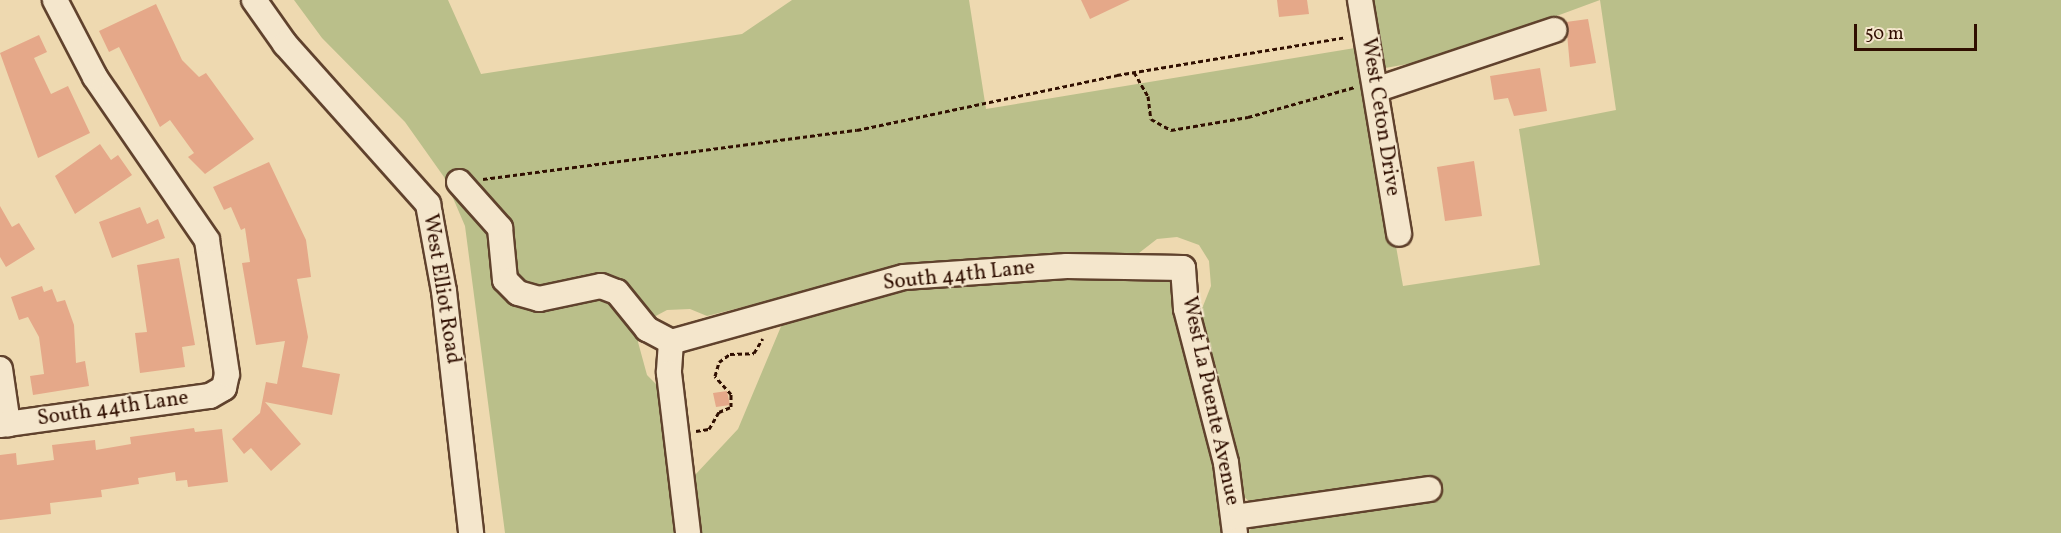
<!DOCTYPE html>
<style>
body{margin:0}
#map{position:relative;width:2061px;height:533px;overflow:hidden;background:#eed9b0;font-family:Vollkorn,serif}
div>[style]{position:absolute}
.green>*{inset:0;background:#babf8a}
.building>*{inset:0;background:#e5a889}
.path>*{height:3px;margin-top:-1.5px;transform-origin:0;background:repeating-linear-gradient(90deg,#300f01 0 4.5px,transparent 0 7.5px)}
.roads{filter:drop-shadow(2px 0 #60422d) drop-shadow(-2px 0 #60422d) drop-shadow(0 2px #60422d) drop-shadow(0 -2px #60422d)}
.minor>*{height:24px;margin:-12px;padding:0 12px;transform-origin:12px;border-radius:12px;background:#f4e6cc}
span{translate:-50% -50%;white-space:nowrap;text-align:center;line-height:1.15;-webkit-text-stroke:4.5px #f4e6cc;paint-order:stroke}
.street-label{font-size:21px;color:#300f01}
.scale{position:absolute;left:1854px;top:24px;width:123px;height:27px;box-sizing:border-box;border:3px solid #300f01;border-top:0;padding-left:8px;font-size:18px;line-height:21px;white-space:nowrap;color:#300f01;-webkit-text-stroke:4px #f4e6cc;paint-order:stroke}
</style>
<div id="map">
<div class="green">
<div style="clip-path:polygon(294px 0,448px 0,481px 74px,742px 34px,792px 0,969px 0,986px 109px,1361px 47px,1403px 286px,1540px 265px,1519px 129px,1616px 110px,1600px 0,1442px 58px,1385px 68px,1368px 0,2061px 0,2061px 533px,1247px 533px,1254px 526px,1254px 506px,1241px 494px,1199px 316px,1211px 286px,1209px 261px,1199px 245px,1177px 237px,1157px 239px,1139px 253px,1123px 256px,910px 265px,707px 316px,690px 309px,667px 310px,652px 318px,638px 342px,647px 375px,660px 388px,680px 533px,505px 533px,465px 226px,444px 177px,405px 122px,322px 38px)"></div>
<div style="clip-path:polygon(1003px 278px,1171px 282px,1216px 469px,1222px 533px,701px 533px,695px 475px,738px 429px,785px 317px,915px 287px)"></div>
</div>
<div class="building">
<div style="clip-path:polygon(1081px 0,1130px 0,1090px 19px)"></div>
<div style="clip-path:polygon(1277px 0,1307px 0,1309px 14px,1279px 17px)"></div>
<div style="clip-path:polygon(156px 4px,182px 60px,199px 77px,206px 73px,254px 139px,205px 174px,188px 157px,194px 153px,170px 120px,160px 127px,119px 47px,109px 52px,99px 31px)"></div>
<div style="clip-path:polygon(1588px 19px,1596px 63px,1570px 67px,1566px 22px)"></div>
<div style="clip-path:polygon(39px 35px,47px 52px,34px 58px,51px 94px,68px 86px,90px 133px,38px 158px,0 53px)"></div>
<div style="clip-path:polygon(1540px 68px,1547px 111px,1514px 116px,1508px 98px,1494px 100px,1490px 76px)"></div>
<div style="clip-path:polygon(100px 144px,111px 160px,118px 155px,132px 175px,75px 214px,55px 176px)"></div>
<div style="clip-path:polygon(1474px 161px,1482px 216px,1445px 221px,1437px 167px)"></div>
<div style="clip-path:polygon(269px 162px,306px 240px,311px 277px,297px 279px,308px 337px,302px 367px,340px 374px,332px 415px,265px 402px,301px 444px,271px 471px,251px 448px,244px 454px,232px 439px,260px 413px,266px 382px,277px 384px,285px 341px,256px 345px,242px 263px,250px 262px,245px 228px,241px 230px,231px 207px,224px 210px,213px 187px)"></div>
<div style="clip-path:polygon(0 206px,12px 227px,19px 223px,35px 249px,6px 267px,0 257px)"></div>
<div style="clip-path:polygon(140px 207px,147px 224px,158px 219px,165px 238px,112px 258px,99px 222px)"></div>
<div style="clip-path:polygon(179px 258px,195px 345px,182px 347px,185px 367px,140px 373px,135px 333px,147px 332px,137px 265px)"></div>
<div style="clip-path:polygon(42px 286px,44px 292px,52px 289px,57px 302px,65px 300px,74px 325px,76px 363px,85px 361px,89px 386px,33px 395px,30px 376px,44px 374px,39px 337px,28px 317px,19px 320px,11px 297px)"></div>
<div style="clip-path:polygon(727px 391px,730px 405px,716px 407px,713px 393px)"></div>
<div style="clip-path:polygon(194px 428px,195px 432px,222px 429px,228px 482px,188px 487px,187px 480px,176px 481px,175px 472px,138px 478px,139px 484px,101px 490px,102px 497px,50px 503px,51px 514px,0 520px,0 455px,16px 453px,17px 465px,54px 460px,52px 445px,95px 440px,96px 450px,131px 444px,130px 437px)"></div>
</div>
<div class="path">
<div style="left:1134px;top:72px;width:28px;rotate:60deg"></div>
<div style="left:1148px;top:96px;width:23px;rotate:83deg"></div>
<div style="left:1151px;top:119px;width:23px;rotate:29deg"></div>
<div style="left:1171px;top:130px;width:78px;rotate:-9.6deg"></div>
<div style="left:1248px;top:117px;width:111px;rotate:-15.7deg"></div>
<div style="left:483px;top:179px;width:377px;rotate:-7.5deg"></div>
<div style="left:857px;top:130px;width:266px;rotate:-11.9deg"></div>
<div style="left:1117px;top:75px;width:232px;rotate:-9.4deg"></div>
<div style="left:696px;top:431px;width:13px;rotate:-9deg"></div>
<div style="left:709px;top:429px;width:20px;rotate:-60deg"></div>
<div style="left:719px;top:412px;width:13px;rotate:-23deg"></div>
<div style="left:731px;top:407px;width:13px;rotate:-90deg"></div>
<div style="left:731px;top:394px;width:24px;rotate:-132deg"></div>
<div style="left:715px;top:376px;width:15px;rotate:-74deg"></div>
<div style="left:719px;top:362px;width:14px;rotate:-36deg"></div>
<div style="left:730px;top:354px;width:24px;rotate:-2deg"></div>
<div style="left:754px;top:353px;width:17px;rotate:-59deg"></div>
</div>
<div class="roads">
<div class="minor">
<div style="left:254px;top:0;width:54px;rotate:54.8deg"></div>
<div style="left:285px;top:44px;width:215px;rotate:48.2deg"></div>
<div style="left:428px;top:204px;width:88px;rotate:79.6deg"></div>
<div style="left:444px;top:291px;width:244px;rotate:83.6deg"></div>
<div style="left:1360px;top:0;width:237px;rotate:80.5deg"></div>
<div style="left:1378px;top:89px;width:186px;rotate:-18.5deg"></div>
<div style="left:459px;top:182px;width:62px;rotate:48.3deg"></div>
<div style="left:500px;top:228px;width:52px;rotate:84.5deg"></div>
<div style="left:505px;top:280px;width:18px;rotate:45deg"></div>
<div style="left:518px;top:293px;width:22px;rotate:16deg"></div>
<div style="left:539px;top:299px;width:63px;rotate:-11.8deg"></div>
<div style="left:601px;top:286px;width:17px;rotate:21deg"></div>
<div style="left:617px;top:292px;width:48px;rotate:51deg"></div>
<div style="left:647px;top:329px;width:27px;rotate:28deg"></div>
<div style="left:671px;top:342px;width:242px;rotate:-15.6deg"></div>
<div style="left:904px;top:277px;width:163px;rotate:-3.9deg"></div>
<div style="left:1067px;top:266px;width:116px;rotate:1deg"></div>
<div style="left:1183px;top:268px;width:41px;rotate:85.8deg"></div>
<div style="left:1186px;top:309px;width:159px;rotate:75.4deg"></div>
<div style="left:1226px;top:463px;width:71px;rotate:82.7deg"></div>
<div style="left:671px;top:342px;width:31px;rotate:94deg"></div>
<div style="left:669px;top:373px;width:161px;rotate:83.2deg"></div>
<div style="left:0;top:369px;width:56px;rotate:81.7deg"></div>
<div style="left:0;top:425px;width:212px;rotate:-7.9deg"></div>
<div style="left:210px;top:396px;width:16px;rotate:-30deg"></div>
<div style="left:224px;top:388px;width:14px;rotate:-78deg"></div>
<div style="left:227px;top:374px;width:135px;rotate:-98.5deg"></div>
<div style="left:207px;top:240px;width:198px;rotate:-124.5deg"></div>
<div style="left:95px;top:77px;width:87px;rotate:-117.5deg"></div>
<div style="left:1235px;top:517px;width:196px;rotate:-8.2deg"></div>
</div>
</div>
<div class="street-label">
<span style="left:1380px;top:117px;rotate:81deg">West Ceton Drive</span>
<span style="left:959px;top:276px;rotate:-6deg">South 44th Lane</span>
<span style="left:441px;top:289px;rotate:81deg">West Elliot Road</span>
<span style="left:1210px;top:401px;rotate:78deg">West La Puente Avenue</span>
<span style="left:113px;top:409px;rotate:-8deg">South 44th Lane</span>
</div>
<div class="scale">50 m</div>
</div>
